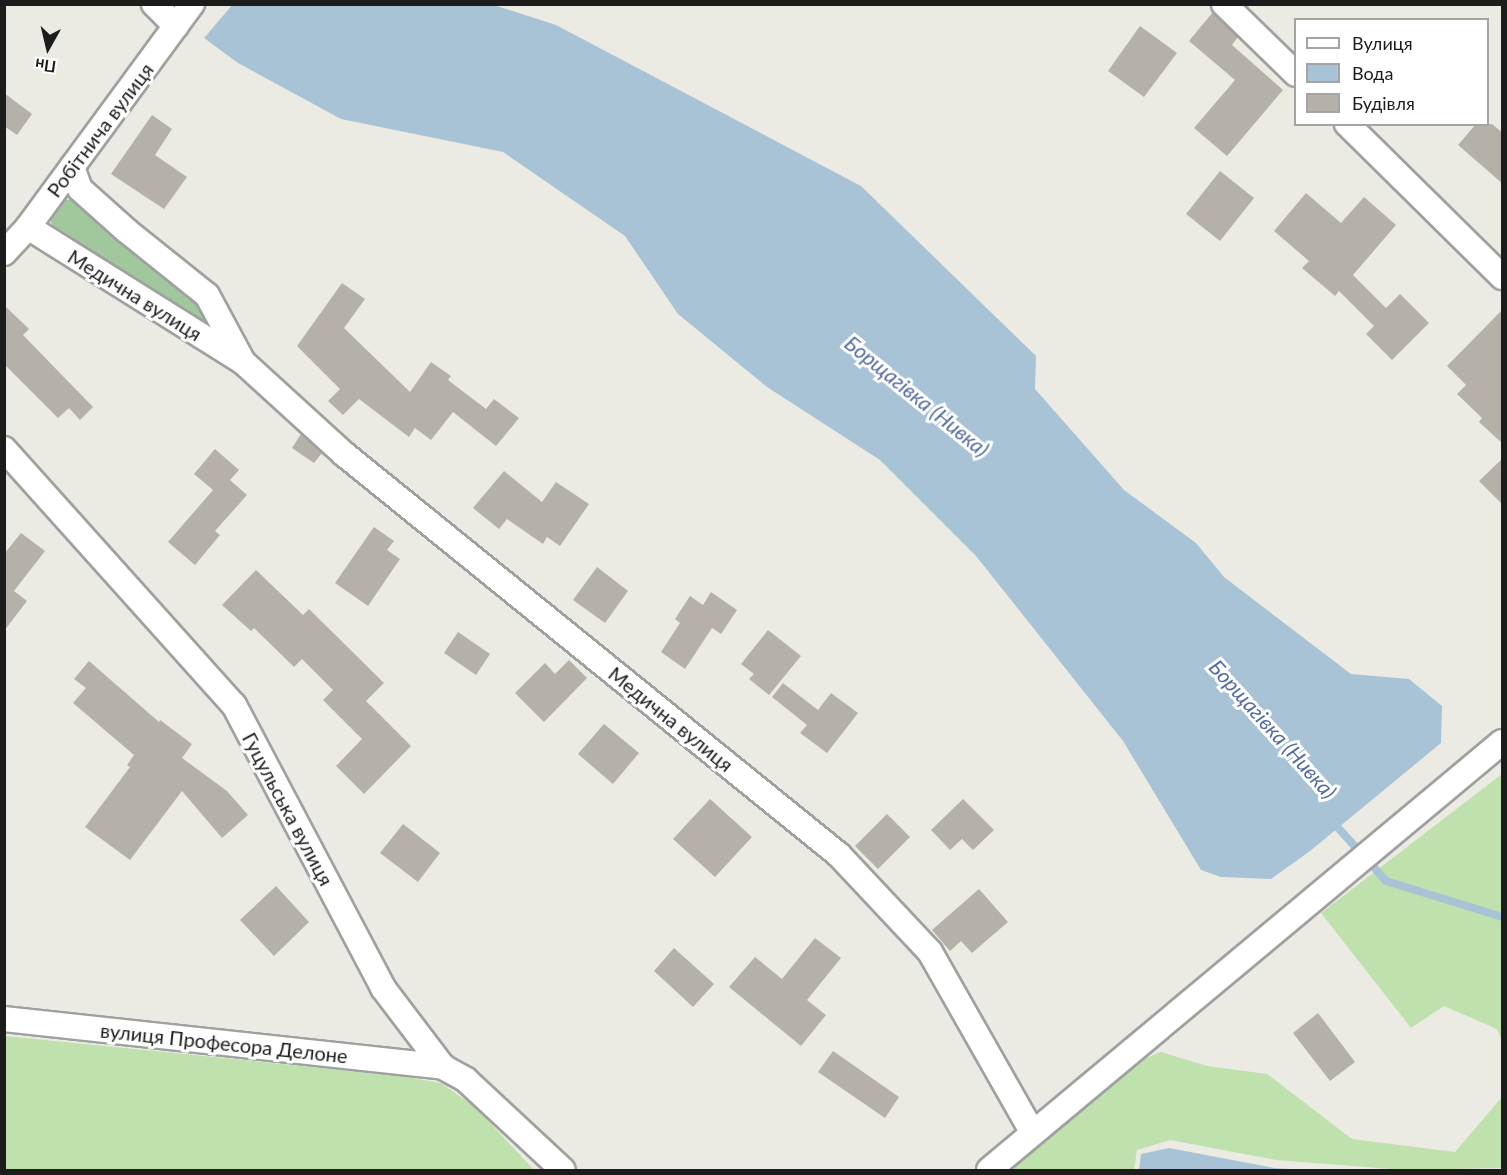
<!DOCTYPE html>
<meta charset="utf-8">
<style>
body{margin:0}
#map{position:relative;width:1507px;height:1175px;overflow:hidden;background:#ecebe3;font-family:Lato,sans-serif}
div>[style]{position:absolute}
.grass>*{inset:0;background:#bee1ae}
.forest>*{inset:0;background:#a1c79c}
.water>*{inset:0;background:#a8c3d5}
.stream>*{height:8px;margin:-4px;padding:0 4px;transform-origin:4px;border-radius:4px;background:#a8c3d5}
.building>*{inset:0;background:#b5b1a9}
.roads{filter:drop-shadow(2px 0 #a0a0a0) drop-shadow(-2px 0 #a0a0a0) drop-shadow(0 2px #a0a0a0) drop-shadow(0 -2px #a0a0a0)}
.street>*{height:24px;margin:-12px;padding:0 12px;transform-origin:12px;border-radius:12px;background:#fff}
span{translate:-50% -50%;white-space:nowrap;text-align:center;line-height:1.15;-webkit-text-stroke:6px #fff;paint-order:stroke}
.street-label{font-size:20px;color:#1c1c1c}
.water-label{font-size:21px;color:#546ca0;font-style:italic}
.frame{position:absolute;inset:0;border:6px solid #1c1c1c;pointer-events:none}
.legend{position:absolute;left:1294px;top:18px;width:195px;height:108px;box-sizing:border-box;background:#fff;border:2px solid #a4a4a4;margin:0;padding:8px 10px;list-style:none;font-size:18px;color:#1c1c1c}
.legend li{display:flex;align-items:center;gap:12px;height:30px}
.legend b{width:30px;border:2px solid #a4a4a4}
.north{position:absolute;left:18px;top:18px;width:60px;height:60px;-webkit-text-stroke:4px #fff;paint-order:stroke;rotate:188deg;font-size:16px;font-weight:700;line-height:24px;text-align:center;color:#1c1c1c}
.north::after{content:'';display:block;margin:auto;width:21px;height:27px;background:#1c1c1c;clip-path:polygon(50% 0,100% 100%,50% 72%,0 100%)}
</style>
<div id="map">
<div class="grass">
<div style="clip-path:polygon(1502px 774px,1502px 1041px,1497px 1029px,1444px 1006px,1411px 1028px,1321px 913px)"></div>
<div style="clip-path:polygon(5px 1036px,401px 1076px,441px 1083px,475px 1107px,534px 1170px,5px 1170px)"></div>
<div style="clip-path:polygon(1161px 1052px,1207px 1066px,1267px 1074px,1352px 1139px,1455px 1152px,1502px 1097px,1502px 1168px,1404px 1170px,1276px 1160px,1170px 1140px,1137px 1150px,1134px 1170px,1003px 1170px,1136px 1062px)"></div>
</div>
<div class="forest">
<div style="clip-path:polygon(78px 199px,203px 299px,224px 340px,57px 235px,51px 223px,52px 212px,63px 200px)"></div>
</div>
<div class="water">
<div style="clip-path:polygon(233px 4px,494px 5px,556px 25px,861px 186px,1036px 356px,1035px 389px,1124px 490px,1196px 543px,1224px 577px,1351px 674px,1409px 679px,1442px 706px,1441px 743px,1310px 851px,1271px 879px,1221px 877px,1201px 870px,1123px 741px,976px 556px,880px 460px,767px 387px,678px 314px,625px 236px,503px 152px,341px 119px,238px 63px,204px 38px)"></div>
<div style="clip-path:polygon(1169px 1148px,1274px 1168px,1304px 1170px,1139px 1170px,1141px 1154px)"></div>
</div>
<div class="stream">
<div style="left:1332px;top:821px;width:81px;rotate:48deg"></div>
<div style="left:1386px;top:881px;width:121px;rotate:17.2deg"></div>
</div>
<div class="building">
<div style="clip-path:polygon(1213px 12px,1238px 37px,1232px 45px,1283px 90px,1227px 156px,1194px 128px,1235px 80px,1189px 41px)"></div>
<div style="clip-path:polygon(1140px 26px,1177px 53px,1144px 97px,1108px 71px)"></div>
<div style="clip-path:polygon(4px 93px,32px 114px,17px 135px,4px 126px)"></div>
<div style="clip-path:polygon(152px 115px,172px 129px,155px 155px,187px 177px,164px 209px,111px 174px)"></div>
<div style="clip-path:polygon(1476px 124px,1492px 124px,1503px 133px,1503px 184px,1458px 145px)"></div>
<div style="clip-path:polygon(1220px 171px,1254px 198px,1220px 241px,1186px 214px)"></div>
<div style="clip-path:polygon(1306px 193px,1341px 223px,1364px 197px,1396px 225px,1353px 275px,1386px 308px,1400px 294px,1429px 323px,1392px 360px,1366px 334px,1374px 326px,1339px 291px,1335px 296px,1302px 268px,1309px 261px,1274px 231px)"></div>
<div style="clip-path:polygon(342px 283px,365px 299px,344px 328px,410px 392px,431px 362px,451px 376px,448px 380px,486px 409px,494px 399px,519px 418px,496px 446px,453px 412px,431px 440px,415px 428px,409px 437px,359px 399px,343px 415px,328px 401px,340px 389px,297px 346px)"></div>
<div style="clip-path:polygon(4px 305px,29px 329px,23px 335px,93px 407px,80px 420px,69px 408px,58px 418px,4px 364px)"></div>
<div style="clip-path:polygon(1503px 309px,1503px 444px,1479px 422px,1482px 418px,1457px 394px,1466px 385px,1447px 366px)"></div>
<div style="clip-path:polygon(301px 434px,322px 453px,314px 463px,292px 448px)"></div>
<div style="clip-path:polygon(215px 449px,239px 470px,230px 480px,247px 495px,215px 531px,220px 535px,195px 565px,168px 542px,213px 490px,194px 474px)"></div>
<div style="clip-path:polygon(1503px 458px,1503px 505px,1479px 481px)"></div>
<div style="clip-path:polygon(504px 471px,542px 502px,556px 482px,589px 504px,560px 546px,547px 537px,543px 544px,507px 519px,499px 529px,473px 508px)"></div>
<div style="clip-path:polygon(374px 527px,394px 541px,387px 550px,400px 559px,368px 606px,335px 583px)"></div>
<div style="clip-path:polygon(21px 533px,45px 551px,14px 591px,27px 601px,4px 631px,4px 554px)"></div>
<div style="clip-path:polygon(597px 567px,628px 591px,605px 623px,573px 600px)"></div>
<div style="clip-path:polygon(256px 570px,303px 615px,309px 609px,384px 683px,366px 701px,411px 746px,364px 794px,336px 766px,362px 739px,323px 700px,333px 690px,302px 659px,294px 667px,254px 628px,251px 631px,222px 605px)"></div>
<div style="clip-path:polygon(711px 592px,737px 610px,721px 634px,712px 628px,685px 669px,661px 652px,680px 623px,675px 619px,690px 596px,703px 605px)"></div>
<div style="clip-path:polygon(768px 630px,801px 656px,769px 695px,749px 679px,754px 674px,741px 664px)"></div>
<div style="clip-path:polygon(458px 632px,490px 654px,476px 675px,444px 653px)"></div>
<div style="clip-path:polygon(569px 660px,587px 678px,544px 722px,515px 693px,545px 663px,555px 674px)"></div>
<div style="clip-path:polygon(89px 661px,159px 722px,160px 720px,192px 744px,182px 758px,227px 791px,248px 815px,222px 838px,182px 791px,130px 860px,85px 827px,130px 767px,127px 765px,134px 755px,73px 703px,86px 688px,74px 679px)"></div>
<div style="clip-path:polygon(783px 683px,818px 710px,831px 693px,858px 713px,827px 753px,800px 733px,807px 725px,772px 697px)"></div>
<div style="clip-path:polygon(604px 724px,639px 753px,613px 784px,578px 754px)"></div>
<div style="clip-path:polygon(710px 799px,752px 837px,715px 877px,673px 839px)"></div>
<div style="clip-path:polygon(963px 799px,994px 830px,973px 850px,962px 839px,950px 850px,931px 830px)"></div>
<div style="clip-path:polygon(887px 814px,910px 837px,878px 869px,855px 846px)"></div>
<div style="clip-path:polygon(403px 824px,440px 853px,418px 882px,380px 853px)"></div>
<div style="clip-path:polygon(276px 886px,309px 922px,274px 956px,240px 920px)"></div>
<div style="clip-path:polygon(979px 889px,1008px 922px,972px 953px,961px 941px,950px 951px,932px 930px)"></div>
<div style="clip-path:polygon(815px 938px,841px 958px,807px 1000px,826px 1015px,801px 1046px,729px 987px,755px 957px,782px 979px)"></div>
<div style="clip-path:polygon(674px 948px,714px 984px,693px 1007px,654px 971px)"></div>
<div style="clip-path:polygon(1318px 1013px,1355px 1062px,1330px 1081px,1293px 1033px)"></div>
<div style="clip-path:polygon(833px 1051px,899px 1097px,885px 1118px,818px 1072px)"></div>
</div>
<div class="roads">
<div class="street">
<div style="left:154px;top:4px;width:31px;rotate:45deg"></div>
<div style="left:1224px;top:4px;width:100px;rotate:44.2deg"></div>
<div style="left:1347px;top:124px;width:218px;rotate:44.6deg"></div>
<div style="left:72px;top:167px;width:23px;rotate:70deg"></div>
<div style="left:80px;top:189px;width:63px;rotate:41.8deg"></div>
<div style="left:127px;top:231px;width:102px;rotate:38.7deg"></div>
<div style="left:207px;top:295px;width:74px;rotate:61.7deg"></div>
<div style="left:28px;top:227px;width:254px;rotate:32.1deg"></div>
<div style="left:243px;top:362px;width:137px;rotate:42.3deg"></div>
<div style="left:344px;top:454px;width:637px;rotate:39.01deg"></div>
<div style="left:839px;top:855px;width:133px;rotate:46.8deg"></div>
<div style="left:930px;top:952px;width:208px;rotate:60.4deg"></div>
<div style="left:4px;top:253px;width:35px;rotate:-47deg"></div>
<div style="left:28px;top:227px;width:277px;rotate:-53.7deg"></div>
<div style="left:4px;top:449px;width:344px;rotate:48.1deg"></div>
<div style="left:234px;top:705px;width:320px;rotate:62.2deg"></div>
<div style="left:383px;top:988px;width:99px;rotate:52.8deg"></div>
<div style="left:443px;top:1067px;width:26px;rotate:29deg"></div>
<div style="left:466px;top:1080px;width:132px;rotate:42.9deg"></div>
<div style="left:4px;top:1019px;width:442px;rotate:6.2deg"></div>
<div style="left:989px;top:1170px;width:668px;rotate:-39.84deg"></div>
</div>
</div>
<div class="street-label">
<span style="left:100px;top:130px;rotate:-53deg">Робітнича вулиця</span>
<span style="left:135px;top:295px;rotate:32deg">Медична вулиця</span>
<span style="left:671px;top:719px;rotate:39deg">Медична вулиця</span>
<span style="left:288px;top:809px;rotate:62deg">Гуцульська вулиця</span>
<span style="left:224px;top:1043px;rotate:6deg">вулиця Професора Делоне</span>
</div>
<div class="water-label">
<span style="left:917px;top:396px;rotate:39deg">Борщагівка (Нивка)</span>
<span style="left:1273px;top:729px;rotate:48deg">Борщагівка (Нивка)</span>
</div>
<div class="frame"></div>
<ul class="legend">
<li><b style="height:8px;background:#fff"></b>Вулиця</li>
<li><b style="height:16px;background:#a8c3d5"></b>Вода</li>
<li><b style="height:16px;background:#b5b1a9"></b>Будівля</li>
</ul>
<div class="north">Пн</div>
</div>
